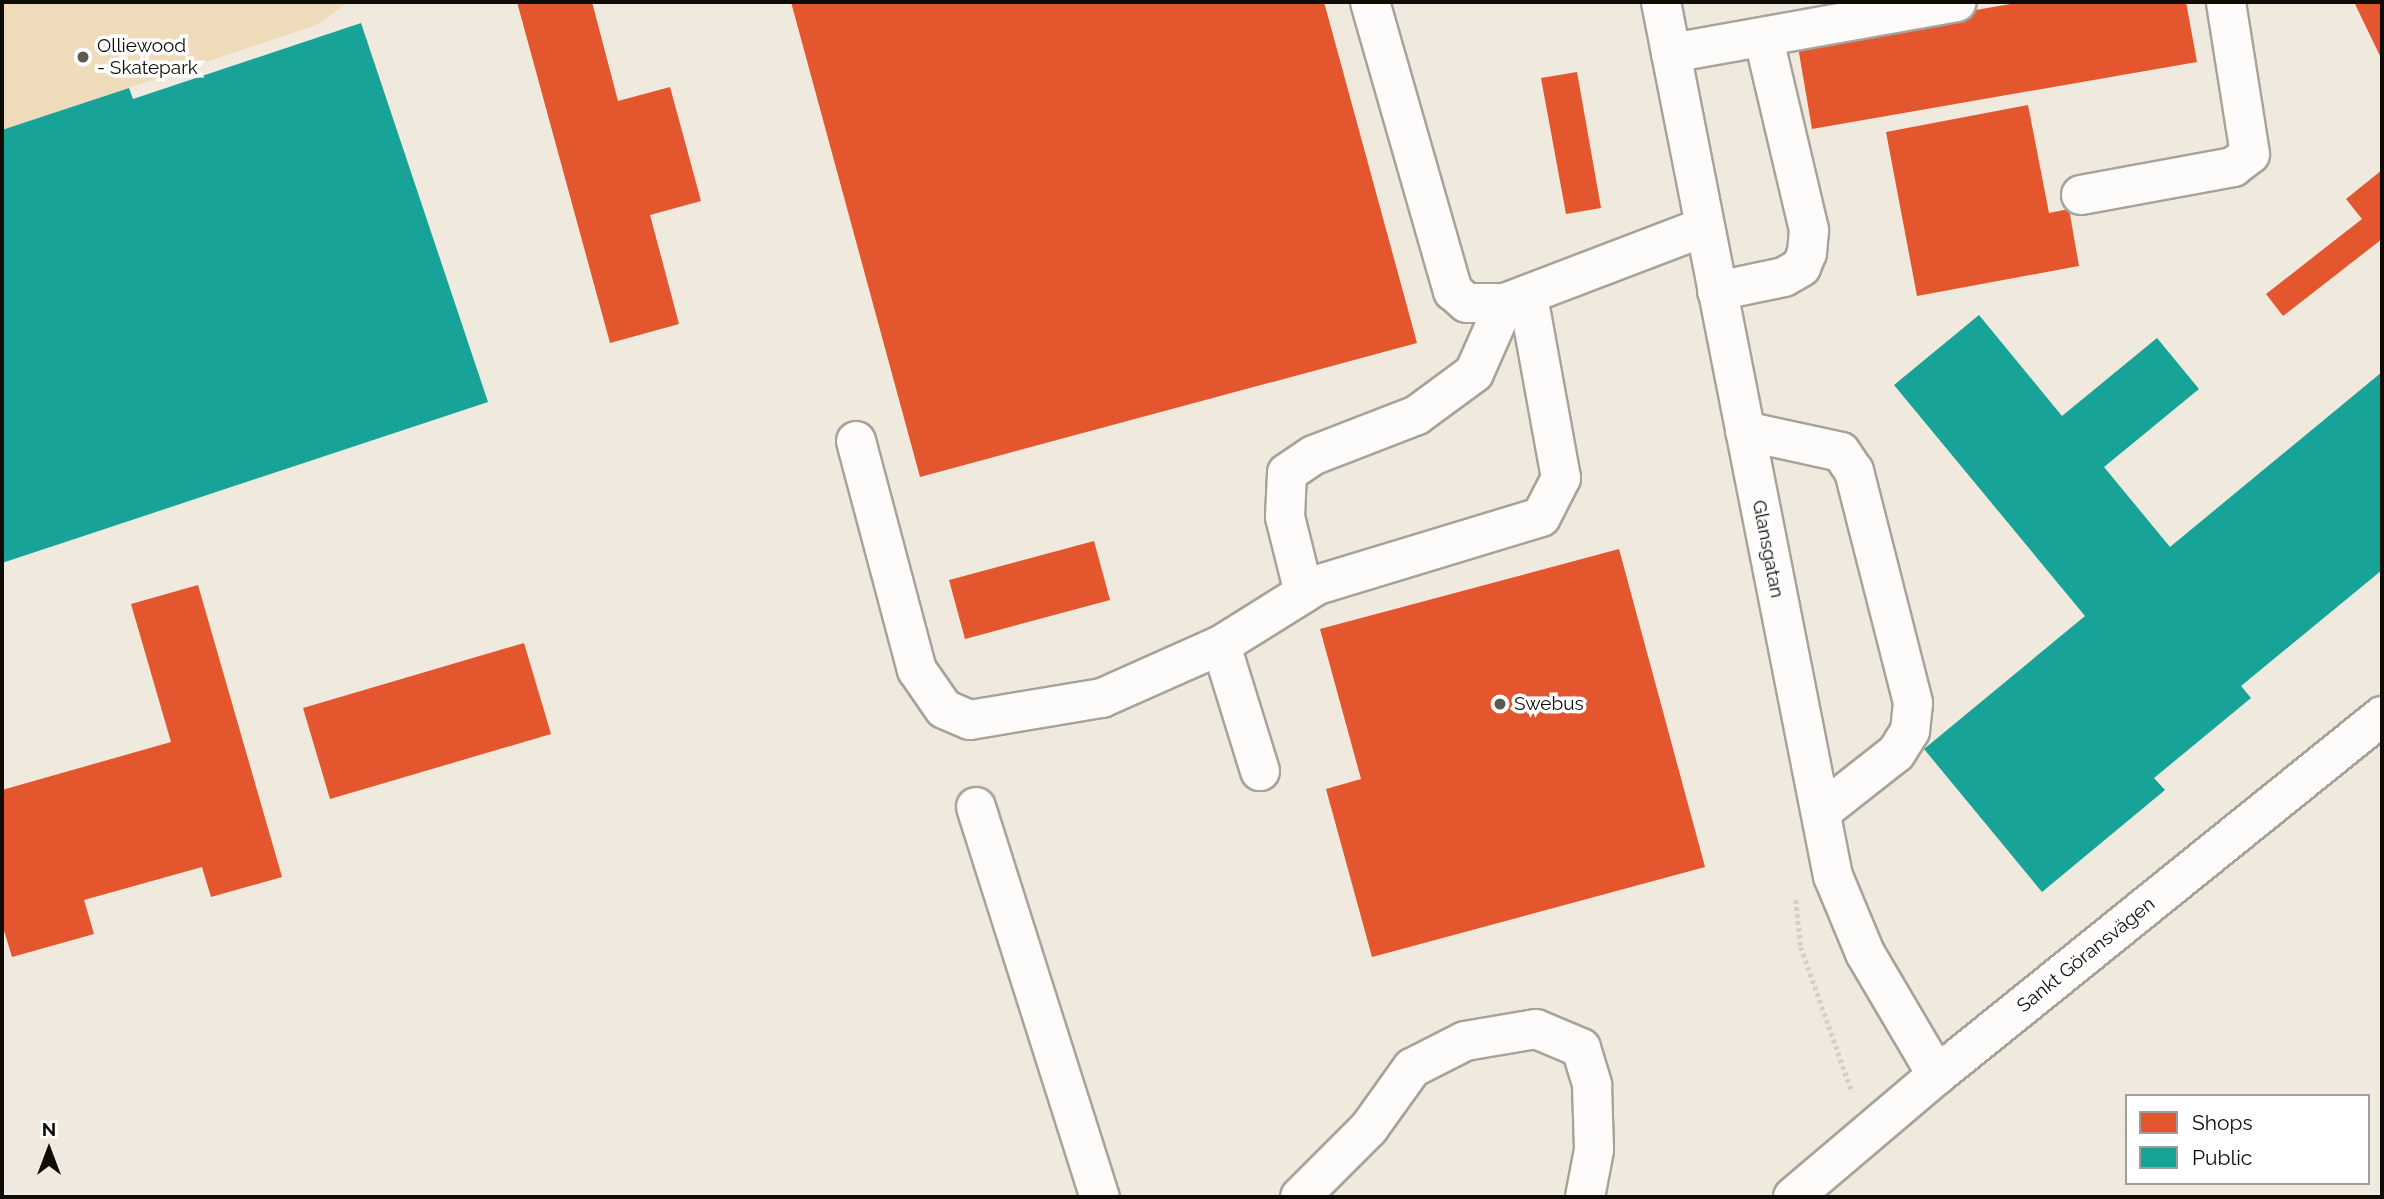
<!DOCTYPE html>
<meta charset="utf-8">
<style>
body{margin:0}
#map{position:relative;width:2384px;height:1199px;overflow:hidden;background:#efe9de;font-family:Raleway,sans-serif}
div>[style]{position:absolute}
.green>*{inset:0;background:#eddbb9}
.shops>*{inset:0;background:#e4572e}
.public>*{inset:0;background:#17a398}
.path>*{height:4.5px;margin-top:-2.25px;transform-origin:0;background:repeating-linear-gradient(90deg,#d2d0cd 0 3.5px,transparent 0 7px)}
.roads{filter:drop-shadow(2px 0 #a7a39a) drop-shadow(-2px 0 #a7a39a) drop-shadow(0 2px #a7a39a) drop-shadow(0 -2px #a7a39a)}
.minor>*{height:38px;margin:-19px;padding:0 19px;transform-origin:19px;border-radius:19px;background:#fdfcfa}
.dots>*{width:19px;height:19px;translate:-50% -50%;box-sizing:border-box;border:4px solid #fff;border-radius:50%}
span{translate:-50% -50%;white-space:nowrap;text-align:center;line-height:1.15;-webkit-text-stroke:7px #fff;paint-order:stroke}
.poi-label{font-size:19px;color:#0f0b05}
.left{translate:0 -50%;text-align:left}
.street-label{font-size:19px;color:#0f0b05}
.frame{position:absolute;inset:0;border:4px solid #0f0b05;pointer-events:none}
.legend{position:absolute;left:2125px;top:1094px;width:245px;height:91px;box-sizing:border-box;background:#fff;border:2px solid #9f9d9b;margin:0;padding:9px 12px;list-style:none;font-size:21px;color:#0f0b05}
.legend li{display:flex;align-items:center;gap:14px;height:35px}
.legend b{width:35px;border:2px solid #9f9d9b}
.north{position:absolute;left:14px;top:1115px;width:70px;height:70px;-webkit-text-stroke:5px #fff;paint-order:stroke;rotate:0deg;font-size:19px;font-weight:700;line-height:28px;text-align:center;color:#0f0b05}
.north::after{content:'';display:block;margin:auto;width:24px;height:32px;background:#0f0b05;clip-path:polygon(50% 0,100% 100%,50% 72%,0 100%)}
</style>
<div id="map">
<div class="green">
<div style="clip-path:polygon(2px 2px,349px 2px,316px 25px,2px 130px)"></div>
</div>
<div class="shops">
<div style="clip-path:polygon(517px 2px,592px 2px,618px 101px,670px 87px,701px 201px,650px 215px,679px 324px,610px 343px)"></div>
<div style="clip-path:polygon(791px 2px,1324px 2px,1417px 343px,920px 477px)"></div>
<div style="clip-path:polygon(2022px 2px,2186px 2px,2197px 62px,1812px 129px,1797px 41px)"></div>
<div style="clip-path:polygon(2354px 2px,2382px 2px,2382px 60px)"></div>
<div style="clip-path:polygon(1577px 72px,1601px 208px,1566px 214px,1541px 78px)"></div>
<div style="clip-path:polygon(2028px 105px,2049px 213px,2069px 209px,2079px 266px,1917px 296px,1886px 132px)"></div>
<div style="clip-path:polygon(2382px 170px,2382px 239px,2283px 316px,2266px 294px,2362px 219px,2346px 199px)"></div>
<div style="clip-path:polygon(1094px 541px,1110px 600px,965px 639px,949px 580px)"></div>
<div style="clip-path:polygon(1619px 549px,1705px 867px,1372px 957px,1326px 789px,1361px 779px,1320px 629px)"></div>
<div style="clip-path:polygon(198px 585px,282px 877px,211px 897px,202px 867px,84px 900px,94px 934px,12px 957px,2px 924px,2px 790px,171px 742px,131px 604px)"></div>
<div style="clip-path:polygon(524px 643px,551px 734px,330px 799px,303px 708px)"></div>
</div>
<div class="public">
<div style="clip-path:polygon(361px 23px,488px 402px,2px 563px,2px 130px,129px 88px,133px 99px)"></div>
<div style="clip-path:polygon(1979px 315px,2062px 416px,2157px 338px,2199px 389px,2104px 467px,2170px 547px,2382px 372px,2382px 570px,2241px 686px,2251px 698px,2154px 778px,2165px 790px,2042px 892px,1924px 749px,2085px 616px,1894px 385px)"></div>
</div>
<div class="path">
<div style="left:1796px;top:900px;width:47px;rotate:83.9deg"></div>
<div style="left:1801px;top:947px;width:154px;rotate:70.6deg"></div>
</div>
<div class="roads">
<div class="minor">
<div style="left:1370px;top:2px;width:301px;rotate:74deg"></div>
<div style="left:1453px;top:291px;width:18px;rotate:41deg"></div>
<div style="left:1467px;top:303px;width:38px"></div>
<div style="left:1505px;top:303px;width:213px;rotate:-20.9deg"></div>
<div style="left:1661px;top:2px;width:891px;rotate:78.87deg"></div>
<div style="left:1833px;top:876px;width:83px;rotate:67.4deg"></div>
<div style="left:1865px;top:953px;width:142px;rotate:59.5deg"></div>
<div style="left:1671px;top:53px;width:290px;rotate:-10.1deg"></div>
<div style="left:2081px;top:195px;width:155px;rotate:-10.4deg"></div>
<div style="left:2233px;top:167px;width:21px;rotate:-37deg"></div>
<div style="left:2250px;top:154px;width:154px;rotate:-99deg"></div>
<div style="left:1717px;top:291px;width:68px;rotate:-11.8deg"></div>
<div style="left:1784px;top:277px;width:20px;rotate:-30deg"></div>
<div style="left:1801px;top:267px;width:15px;rotate:-67deg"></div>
<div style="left:1807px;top:253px;width:23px;rotate:-85deg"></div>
<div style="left:1809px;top:230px;width:195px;rotate:-103.3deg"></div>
<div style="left:1745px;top:431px;width:98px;rotate:12.3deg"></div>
<div style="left:1841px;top:452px;width:23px;rotate:56deg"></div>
<div style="left:1854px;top:471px;width:239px;rotate:75.7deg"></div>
<div style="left:1913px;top:703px;width:28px;rotate:96deg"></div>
<div style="left:1910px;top:731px;width:26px;rotate:122deg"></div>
<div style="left:1896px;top:753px;width:95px;rotate:141.8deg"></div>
<div style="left:856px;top:441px;width:237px;rotate:75.1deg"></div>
<div style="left:917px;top:670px;width:47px;rotate:55.3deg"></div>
<div style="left:944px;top:709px;width:28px;rotate:23deg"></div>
<div style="left:970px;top:720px;width:134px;rotate:-9.5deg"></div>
<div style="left:1102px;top:698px;width:130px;rotate:-24deg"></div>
<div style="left:1221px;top:645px;width:113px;rotate:-32deg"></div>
<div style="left:1317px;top:585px;width:234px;rotate:-16.9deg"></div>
<div style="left:1541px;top:517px;width:44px;rotate:-62.9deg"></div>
<div style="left:1561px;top:478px;width:185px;rotate:-100.3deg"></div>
<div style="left:1304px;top:593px;width:78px;rotate:-104deg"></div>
<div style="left:1285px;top:517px;width:44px;rotate:-87.4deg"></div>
<div style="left:1287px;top:473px;width:32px;rotate:-34deg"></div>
<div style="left:1314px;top:455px;width:110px;rotate:-21.2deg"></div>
<div style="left:1417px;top:415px;width:71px;rotate:-36.4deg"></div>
<div style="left:1474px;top:373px;width:77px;rotate:-66.1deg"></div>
<div style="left:1221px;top:645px;width:132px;rotate:72.8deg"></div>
<div style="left:976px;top:807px;width:409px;rotate:72.4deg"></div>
<div style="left:1300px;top:1197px;width:98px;rotate:-45deg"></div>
<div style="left:1369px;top:1128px;width:74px;rotate:-54.4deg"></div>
<div style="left:1412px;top:1068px;width:59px;rotate:-27deg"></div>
<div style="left:1465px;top:1041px;width:72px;rotate:-9.6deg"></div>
<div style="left:1536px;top:1029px;width:49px;rotate:22.9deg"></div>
<div style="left:1581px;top:1048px;width:39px;rotate:73deg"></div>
<div style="left:1592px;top:1085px;width:65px;rotate:88.2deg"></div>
<div style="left:1594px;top:1150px;width:48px;rotate:100.8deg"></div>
<div style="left:1793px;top:1197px;width:189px;rotate:-40.3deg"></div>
<div style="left:1937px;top:1075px;width:572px;rotate:-38.89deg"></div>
</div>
</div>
<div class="dots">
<div style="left:83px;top:57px;background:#5d5951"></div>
<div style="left:1500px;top:704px;background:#5d5951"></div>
</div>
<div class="poi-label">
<span class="left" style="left:97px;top:57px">Olliewood<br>- Skatepark</span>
<span class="left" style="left:1514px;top:704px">Swebus</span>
</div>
<div class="street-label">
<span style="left:1768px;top:549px;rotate:79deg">Glansgatan</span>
<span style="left:2086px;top:955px;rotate:-39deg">Sankt Göransvägen</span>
</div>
<div class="frame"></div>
<ul class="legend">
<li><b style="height:19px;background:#e4572e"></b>Shops</li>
<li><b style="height:19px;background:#17a398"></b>Public</li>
</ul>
<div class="north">N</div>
</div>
